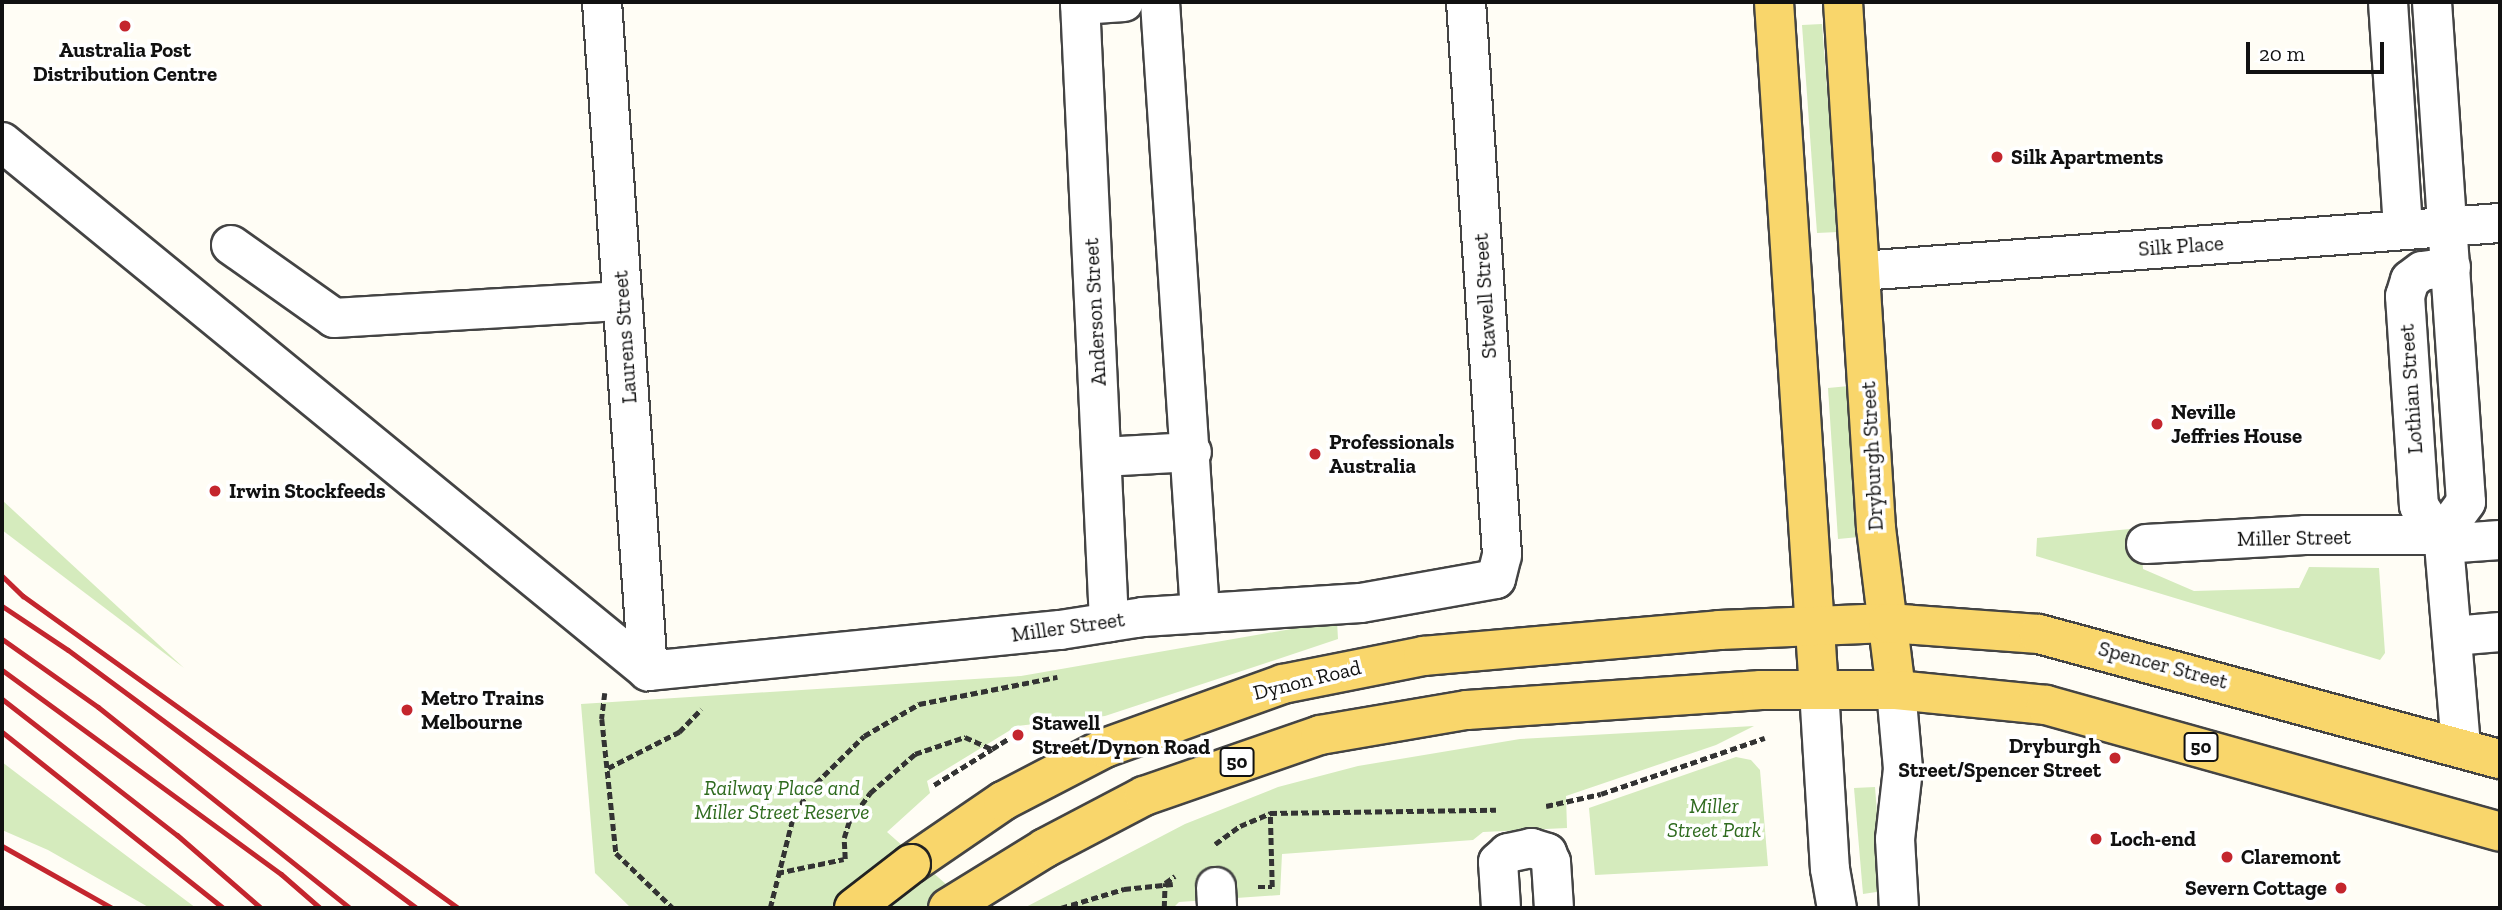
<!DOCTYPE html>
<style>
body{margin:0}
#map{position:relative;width:2502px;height:910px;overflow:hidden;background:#fffdf5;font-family:"Zilla Slab",serif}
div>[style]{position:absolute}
.green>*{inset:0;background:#d5ebbd}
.path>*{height:4.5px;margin-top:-2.25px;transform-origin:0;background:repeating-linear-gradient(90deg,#333 0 7px,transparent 0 10.5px)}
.roads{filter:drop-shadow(2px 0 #444) drop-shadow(-2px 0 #444) drop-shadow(0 2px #444) drop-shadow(0 -2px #444)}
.minor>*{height:38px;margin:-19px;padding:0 19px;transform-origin:19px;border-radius:19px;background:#fff}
.major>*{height:38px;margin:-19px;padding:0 19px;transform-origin:19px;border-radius:19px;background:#f9d66b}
.rail>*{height:5px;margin:-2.5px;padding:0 2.5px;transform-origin:2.5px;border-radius:2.5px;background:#c4262e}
.bridges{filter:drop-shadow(2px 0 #222) drop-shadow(-2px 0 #222) drop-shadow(0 2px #222) drop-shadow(0 -2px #222)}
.major-bridge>*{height:38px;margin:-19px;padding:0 19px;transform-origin:19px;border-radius:19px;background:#f9d66b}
.dots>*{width:19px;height:19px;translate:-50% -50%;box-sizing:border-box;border:4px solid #fff;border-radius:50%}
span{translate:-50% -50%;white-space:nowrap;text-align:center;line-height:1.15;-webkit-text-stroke:7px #fff;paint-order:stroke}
.shield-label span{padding:2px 5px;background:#fff;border:2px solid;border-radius:5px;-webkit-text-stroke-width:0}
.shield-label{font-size:19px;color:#111;font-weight:700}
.poi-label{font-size:21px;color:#111;font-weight:700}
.left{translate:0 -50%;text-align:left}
.right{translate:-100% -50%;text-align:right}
.street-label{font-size:21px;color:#111}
.park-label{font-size:21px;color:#2f6b1f;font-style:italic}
.frame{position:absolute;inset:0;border:4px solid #111;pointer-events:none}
.scale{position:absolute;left:2246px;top:42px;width:138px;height:32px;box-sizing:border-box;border:4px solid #111;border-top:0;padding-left:9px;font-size:21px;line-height:24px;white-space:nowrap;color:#111;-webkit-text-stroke:5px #fff;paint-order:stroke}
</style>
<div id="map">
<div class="green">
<div style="clip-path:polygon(1822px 24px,1838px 232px,1817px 233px,1802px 25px)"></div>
<div style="clip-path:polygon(1849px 386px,1859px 537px,1838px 539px,1828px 388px)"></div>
<div style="clip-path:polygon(2px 500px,184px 668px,2px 530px)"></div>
<div style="clip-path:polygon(2140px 528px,2143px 569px,2194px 591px,2299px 588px,2309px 567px,2379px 568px,2385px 653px,2380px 660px,2036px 556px,2037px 538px)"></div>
<div style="clip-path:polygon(1337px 621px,1338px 639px,1260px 665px,1105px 716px,1017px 726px,927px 781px,930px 793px,887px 832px,973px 908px,631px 908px,595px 873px,581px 704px,1021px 676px)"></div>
<div style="clip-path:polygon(1754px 726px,1716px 745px,1566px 796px,1567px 828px,1483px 832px,1473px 840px,1282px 854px,1280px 895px,1179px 902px,1173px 908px,1024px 908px,1185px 824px,1278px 787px,1358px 766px,1520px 739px)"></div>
<div style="clip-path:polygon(1736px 757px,1751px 760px,1760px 770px,1768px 866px,1595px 875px,1589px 808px)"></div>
<div style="clip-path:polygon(2px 762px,23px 778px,196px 908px,150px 908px,48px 850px,2px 830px)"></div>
<div style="clip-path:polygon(1875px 787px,1883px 891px,1863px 894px,1854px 788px)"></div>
</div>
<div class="path">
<div style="left:605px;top:693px;width:26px;rotate:97deg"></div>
<div style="left:602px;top:719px;width:135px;rotate:84deg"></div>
<div style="left:616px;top:853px;width:79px;rotate:44deg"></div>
<div style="left:608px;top:768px;width:80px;rotate:-26.9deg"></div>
<div style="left:679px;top:732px;width:32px;rotate:-46deg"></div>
<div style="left:934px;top:785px;width:68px;rotate:-31.8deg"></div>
<div style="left:1546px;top:806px;width:56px;rotate:-12.3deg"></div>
<div style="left:1601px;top:794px;width:173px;rotate:-18.9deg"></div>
<div style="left:1215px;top:844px;width:31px;rotate:-36deg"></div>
<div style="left:1240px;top:826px;width:33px;rotate:-23deg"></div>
<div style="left:845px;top:859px;width:21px;rotate:-93deg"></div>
<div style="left:844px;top:838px;width:17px;rotate:-73deg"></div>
<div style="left:849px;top:822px;width:36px;rotate:-54deg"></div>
<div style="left:870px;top:793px;width:60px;rotate:-40.9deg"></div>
<div style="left:915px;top:754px;width:53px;rotate:-18.8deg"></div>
<div style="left:965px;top:737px;width:30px;rotate:24deg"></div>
<div style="left:992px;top:749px;width:26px;rotate:-32deg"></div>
<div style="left:777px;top:873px;width:68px;rotate:-11.8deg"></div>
<div style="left:1258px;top:887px;width:14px"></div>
<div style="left:1272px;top:887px;width:74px;rotate:-91.5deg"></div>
<div style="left:1270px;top:813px;width:226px;rotate:-0.8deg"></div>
<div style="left:770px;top:908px;width:98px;rotate:-75.8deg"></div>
<div style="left:794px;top:813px;width:37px;rotate:-54deg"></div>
<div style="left:816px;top:783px;width:67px;rotate:-44.4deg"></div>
<div style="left:864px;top:736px;width:64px;rotate:-30.2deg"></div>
<div style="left:919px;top:704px;width:141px;rotate:-11.1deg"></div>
<div style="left:1061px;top:908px;width:66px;rotate:-16.8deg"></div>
<div style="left:1124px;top:889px;width:49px;rotate:-5.8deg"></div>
<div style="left:1164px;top:908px;width:25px;rotate:-88deg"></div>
<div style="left:1165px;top:883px;width:12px;rotate:-35deg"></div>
</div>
<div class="roads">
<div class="minor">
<div style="left:602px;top:2px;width:671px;rotate:86.07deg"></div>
<div style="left:1080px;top:2px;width:621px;rotate:87.32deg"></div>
<div style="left:1160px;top:2px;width:612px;rotate:86.25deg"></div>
<div style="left:2388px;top:2px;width:227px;rotate:86.2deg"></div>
<div style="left:2432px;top:2px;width:501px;rotate:86.11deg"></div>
<div style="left:2466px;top:502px;width:41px;rotate:126deg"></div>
<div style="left:1080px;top:5px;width:44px;rotate:-3.9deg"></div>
<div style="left:2px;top:142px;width:835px;rotate:39.31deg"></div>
<div style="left:231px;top:245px;width:126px;rotate:35.3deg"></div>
<div style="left:334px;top:318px;width:289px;rotate:-3.4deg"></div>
<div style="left:2451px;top:267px;width:29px;rotate:172deg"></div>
<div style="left:2422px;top:271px;width:15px;rotate:143deg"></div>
<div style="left:2410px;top:280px;width:17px;rotate:107deg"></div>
<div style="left:2405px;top:296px;width:210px;rotate:86.2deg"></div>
<div style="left:2419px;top:506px;width:45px;rotate:56.7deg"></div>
<div style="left:2444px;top:544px;width:204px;rotate:85.2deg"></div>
<div style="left:1861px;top:271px;width:641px;rotate:-4.3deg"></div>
<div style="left:1102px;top:457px;width:90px;rotate:-3.2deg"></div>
<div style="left:2146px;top:544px;width:159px;rotate:-3.2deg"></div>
<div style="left:2305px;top:535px;width:137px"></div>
<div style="left:2444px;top:544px;width:56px;rotate:-4.1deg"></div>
<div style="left:2453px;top:636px;width:47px;rotate:-4.9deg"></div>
<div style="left:648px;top:671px;width:414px;rotate:-5.7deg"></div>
<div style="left:1060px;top:630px;width:84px;rotate:-8.9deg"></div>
<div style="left:1143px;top:617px;width:218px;rotate:-3.7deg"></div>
<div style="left:1361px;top:603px;width:137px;rotate:-10.1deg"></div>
<div style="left:1496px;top:579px;width:25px;rotate:-76deg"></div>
<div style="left:1502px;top:555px;width:554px;rotate:-93.72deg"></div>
<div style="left:1819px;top:690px;width:179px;rotate:86.5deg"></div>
<div style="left:1830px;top:869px;width:40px;rotate:80deg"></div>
<div style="left:1896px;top:690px;width:79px;rotate:84.9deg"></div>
<div style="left:1903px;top:769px;width:70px;rotate:96.5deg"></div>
<div style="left:1895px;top:839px;width:69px;rotate:86.7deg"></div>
<div style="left:1216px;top:887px;width:21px;rotate:87deg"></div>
<div style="left:1501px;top:908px;width:46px;rotate:-93.7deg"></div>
<div style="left:1498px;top:862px;width:13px;rotate:-42deg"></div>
<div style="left:1508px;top:853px;width:24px;rotate:-12deg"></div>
<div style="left:1531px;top:848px;width:17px;rotate:17deg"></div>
<div style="left:1547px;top:853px;width:10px;rotate:66deg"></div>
<div style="left:1551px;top:862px;width:46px;rotate:86.3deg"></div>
</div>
<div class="major">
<div style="left:1774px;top:2px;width:689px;rotate:86.26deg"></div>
<div style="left:1843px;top:2px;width:527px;rotate:86.41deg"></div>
<div style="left:1876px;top:528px;width:163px;rotate:83deg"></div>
<div style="left:911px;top:864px;width:112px;rotate:-34.4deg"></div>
<div style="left:1003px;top:801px;width:115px;rotate:-27.5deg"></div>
<div style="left:1105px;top:748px;width:189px;rotate:-19.8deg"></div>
<div style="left:1283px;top:684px;width:143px;rotate:-11.3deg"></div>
<div style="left:1423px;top:656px;width:297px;rotate:-5deg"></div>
<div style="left:1719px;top:630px;width:169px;rotate:-2.4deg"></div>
<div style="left:1888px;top:623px;width:151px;rotate:4.2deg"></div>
<div style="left:2039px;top:634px;width:478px;rotate:15.2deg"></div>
<div style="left:948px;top:908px;width:114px;rotate:-31.7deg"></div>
<div style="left:1045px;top:848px;width:112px;rotate:-27.7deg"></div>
<div style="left:1144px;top:796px;width:186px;rotate:-19.1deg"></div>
<div style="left:1320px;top:735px;width:149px;rotate:-9.7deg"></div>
<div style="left:1467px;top:710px;width:295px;rotate:-3.9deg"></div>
<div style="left:1761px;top:690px;width:135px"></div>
<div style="left:1896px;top:690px;width:151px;rotate:5.7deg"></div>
<div style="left:2046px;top:705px;width:471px;rotate:15.6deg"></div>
</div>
</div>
<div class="rail">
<div style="left:2px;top:576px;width:29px;rotate:44deg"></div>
<div style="left:23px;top:596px;width:535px;rotate:35.65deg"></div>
<div style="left:2px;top:606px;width:79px;rotate:33.7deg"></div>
<div style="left:68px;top:650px;width:434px;rotate:36.5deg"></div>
<div style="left:2px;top:639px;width:118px;rotate:35.3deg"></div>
<div style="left:98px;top:707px;width:322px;rotate:38.6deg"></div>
<div style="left:2px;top:670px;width:346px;rotate:36.2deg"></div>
<div style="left:281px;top:874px;width:52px;rotate:41.1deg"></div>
<div style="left:2px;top:699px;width:222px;rotate:37.9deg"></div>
<div style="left:177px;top:835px;width:111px;rotate:41deg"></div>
<div style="left:2px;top:732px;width:283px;rotate:38.5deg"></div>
<div style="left:2px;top:846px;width:126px;rotate:29.4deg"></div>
</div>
<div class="bridges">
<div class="major-bridge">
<div style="left:854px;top:908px;width:72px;rotate:-37.7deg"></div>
</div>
</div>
<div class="dots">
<div style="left:125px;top:26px;background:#c4262e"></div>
<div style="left:1997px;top:157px;background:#c4262e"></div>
<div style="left:2157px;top:424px;background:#c4262e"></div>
<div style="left:1315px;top:454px;background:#c4262e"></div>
<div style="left:215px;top:491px;background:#c4262e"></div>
<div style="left:407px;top:710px;background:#c4262e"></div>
<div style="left:1018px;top:735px;background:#c4262e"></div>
<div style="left:2115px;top:758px;background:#c4262e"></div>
<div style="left:2096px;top:839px;background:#c4262e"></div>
<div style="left:2227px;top:857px;background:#c4262e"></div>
<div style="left:2341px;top:888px;background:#c4262e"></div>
</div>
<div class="shield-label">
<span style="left:2201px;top:747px">50</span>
<span style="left:1237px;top:762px">50</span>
</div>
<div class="poi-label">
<span style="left:125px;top:62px">Australia Post<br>Distribution Centre</span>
<span class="left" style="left:2011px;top:157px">Silk Apartments</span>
<span class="left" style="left:2171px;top:424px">Neville<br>Jeffries House</span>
<span class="left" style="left:1329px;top:454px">Professionals<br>Australia</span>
<span class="left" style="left:229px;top:491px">Irwin Stockfeeds</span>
<span class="left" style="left:421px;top:710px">Metro Trains<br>Melbourne</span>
<span class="left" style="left:1032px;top:735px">Stawell<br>Street/Dynon Road</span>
<span class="right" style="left:2101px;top:758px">Dryburgh<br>Street/Spencer Street</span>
<span class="left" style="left:2110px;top:839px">Loch-end</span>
<span class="left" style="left:2241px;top:857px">Claremont</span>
<span class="right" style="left:2327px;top:888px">Severn Cottage</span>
</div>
<div class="street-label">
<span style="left:2181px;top:246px;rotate:-4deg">Silk Place</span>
<span style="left:1485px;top:296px;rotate:-94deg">Stawell Street</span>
<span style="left:1095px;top:312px;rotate:-93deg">Anderson Street</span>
<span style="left:625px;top:337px;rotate:-94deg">Laurens Street</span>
<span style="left:2411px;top:389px;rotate:-94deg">Lothian Street</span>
<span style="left:1872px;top:456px;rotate:-93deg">Dryburgh Street</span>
<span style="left:2294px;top:538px;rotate:-1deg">Miller Street</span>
<span style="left:1068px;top:627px;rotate:-8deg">Miller Street</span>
<span style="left:2163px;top:665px;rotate:15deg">Spencer Street</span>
<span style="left:1307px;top:680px;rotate:-14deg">Dynon Road</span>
</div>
<div class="park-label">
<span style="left:782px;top:800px">Railway Place and<br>Miller Street Reserve</span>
<span style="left:1714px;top:818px">Miller<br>Street Park</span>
</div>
<div class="frame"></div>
<div class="scale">20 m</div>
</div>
